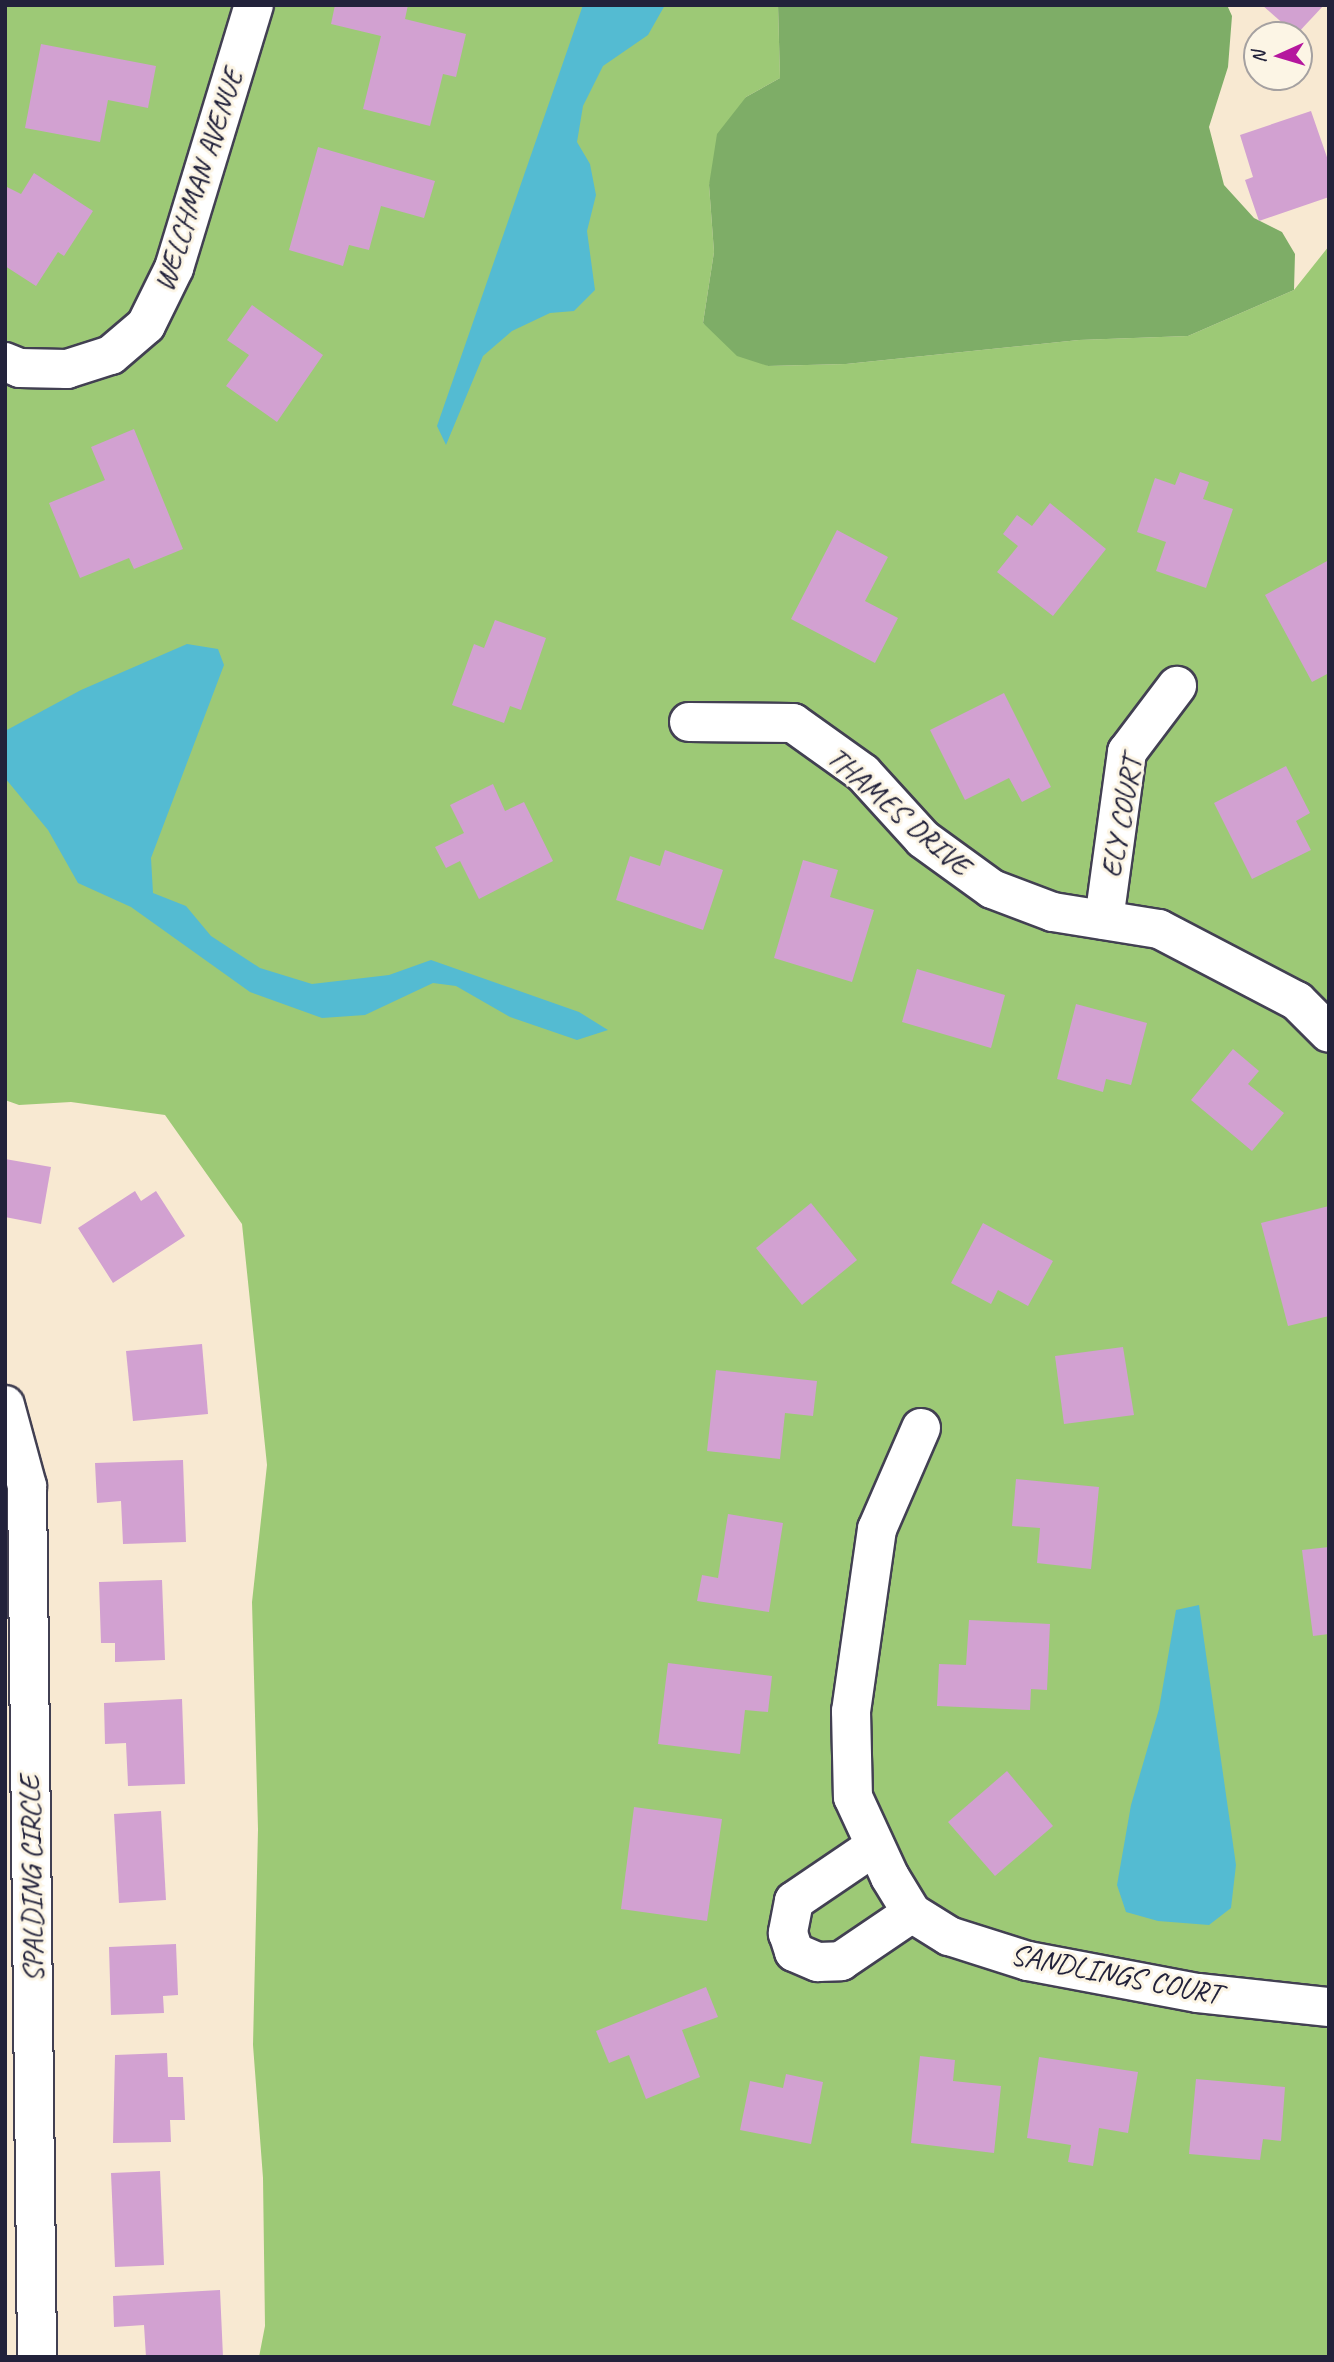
<!DOCTYPE html>
<style>
body{margin:0}
#map{position:relative;width:1334px;height:2362px;overflow:hidden;background:#f8e9d2;font-family:Caveat,sans-serif}
div>[style]{position:absolute}
.green>*{inset:0;background:#9dc976}
.forest>*{inset:0;background:#7ead67}
.water>*{inset:0;background:#54bbd2}
.building>*{inset:0;background:#d2a1d1}
.roads{filter:drop-shadow(2px 0 #424052) drop-shadow(-2px 0 #424052) drop-shadow(0 2px #424052) drop-shadow(0 -2px #424052)}
.street>*{height:38px;margin:-19px;padding:0 19px;transform-origin:19px;border-radius:19px;background:#fff}
span{translate:-50% -50%;white-space:nowrap;text-align:center;line-height:1.15;-webkit-text-stroke:6px #fcf5e5;paint-order:stroke}
.street-label{font-size:30px;color:#22223b}
.frame{position:absolute;inset:0;border:7px solid #22223b;pointer-events:none}
.north{position:absolute;left:1243px;top:21px;width:70px;height:70px;box-sizing:border-box;background:#fcf5e5;border:2px solid #a5a1a1;border-radius:50%;rotate:266deg;font-size:19px;font-weight:700;line-height:28px;text-align:center;color:#22223b}
.north::after{content:'';display:block;margin:auto;width:24px;height:32px;background:#b5179e;clip-path:polygon(50% 0,100% 100%,50% 72%,0 100%)}
</style>
<div id="map">
<div class="green">
<div style="clip-path:polygon(5px 5px,778px 5px,780px 78px,746px 97px,709px 185px,714px 252px,703px 323px,768px 366px,846px 364px,1079px 340px,1188px 336px,1294px 290px,1329px 246px,1329px 2357px,259px 2357px,265px 2326px,263px 2178px,253px 2045px,258px 1829px,252px 1602px,267px 1465px,242px 1224px,165px 1115px,71px 1102px,19px 1105px,5px 1100px)"></div>
</div>
<div class="forest">
<div style="clip-path:polygon(778px 5px,1227px 5px,1232px 16px,1228px 67px,1209px 127px,1224px 185px,1254px 218px,1282px 232px,1295px 254px,1294px 290px,1188px 336px,1079px 340px,846px 364px,768px 366px,737px 356px,703px 323px,714px 252px,709px 185px,717px 134px,746px 97px,780px 78px)"></div>
</div>
<div class="water">
<div style="clip-path:polygon(583px 5px,665px 5px,648px 35px,603px 66px,583px 106px,577px 142px,590px 164px,596px 195px,587px 231px,595px 290px,574px 311px,550px 313px,512px 331px,483px 356px,446px 445px,437px 426px)"></div>
<div style="clip-path:polygon(187px 644px,218px 649px,224px 665px,151px 858px,153px 893px,186px 906px,211px 936px,260px 968px,312px 984px,389px 975px,431px 960px,579px 1012px,608px 1030px,577px 1040px,510px 1017px,456px 986px,433px 983px,365px 1015px,322px 1018px,250px 992px,131px 907px,78px 883px,48px 830px,5px 778px,5px 731px,81px 690px)"></div>
<div style="clip-path:polygon(1199px 1605px,1236px 1865px,1231px 1908px,1209px 1925px,1158px 1921px,1126px 1912px,1117px 1885px,1131px 1805px,1159px 1709px,1176px 1610px)"></div>
</div>
<div class="building">
<div style="clip-path:polygon(335px 5px,408px 5px,405px 19px,466px 34px,456px 77px,443px 74px,430px 126px,363px 109px,381px 36px,331px 24px)"></div>
<div style="clip-path:polygon(1262px 5px,1324px 5px,1296px 35px)"></div>
<div style="clip-path:polygon(41px 44px,156px 66px,148px 108px,108px 100px,100px 142px,25px 128px)"></div>
<div style="clip-path:polygon(1311px 111px,1329px 163px,1329px 197px,1259px 221px,1245px 180px,1253px 177px,1240px 135px)"></div>
<div style="clip-path:polygon(318px 147px,435px 181px,424px 218px,381px 206px,369px 250px,349px 245px,343px 266px,289px 250px)"></div>
<div style="clip-path:polygon(34px 173px,93px 211px,64px 256px,58px 252px,36px 286px,5px 266px,5px 186px,21px 194px)"></div>
<div style="clip-path:polygon(252px 305px,323px 355px,277px 422px,226px 386px,249px 355px,227px 340px)"></div>
<div style="clip-path:polygon(134px 429px,183px 549px,134px 569px,129px 558px,80px 578px,49px 503px,105px 480px,91px 447px)"></div>
<div style="clip-path:polygon(1180px 472px,1209px 482px,1203px 499px,1233px 509px,1206px 588px,1156px 571px,1166px 542px,1137px 532px,1155px 478px,1175px 485px)"></div>
<div style="clip-path:polygon(1050px 503px,1106px 549px,1053px 616px,997px 572px,1018px 546px,1003px 534px,1017px 515px,1032px 526px)"></div>
<div style="clip-path:polygon(837px 530px,888px 557px,865px 601px,898px 618px,875px 663px,791px 619px)"></div>
<div style="clip-path:polygon(1329px 560px,1329px 673px,1312px 682px,1265px 595px)"></div>
<div style="clip-path:polygon(495px 620px,546px 638px,521px 710px,510px 706px,504px 723px,452px 705px,474px 644px,484px 648px)"></div>
<div style="clip-path:polygon(1004px 693px,1051px 787px,1022px 802px,1009px 778px,965px 800px,930px 730px)"></div>
<div style="clip-path:polygon(1286px 766px,1310px 813px,1296px 821px,1311px 850px,1252px 879px,1214px 803px)"></div>
<div style="clip-path:polygon(493px 784px,505px 811px,524px 802px,553px 861px,479px 899px,460px 861px,446px 868px,435px 847px,464px 833px,450px 805px)"></div>
<div style="clip-path:polygon(665px 850px,723px 870px,703px 930px,616px 900px,630px 856px,660px 866px)"></div>
<div style="clip-path:polygon(803px 860px,838px 870px,830px 897px,874px 910px,852px 982px,774px 958px)"></div>
<div style="clip-path:polygon(917px 969px,1005px 995px,991px 1048px,902px 1022px)"></div>
<div style="clip-path:polygon(1076px 1004px,1147px 1023px,1131px 1085px,1106px 1079px,1103px 1092px,1057px 1079px)"></div>
<div style="clip-path:polygon(1233px 1049px,1259px 1071px,1248px 1084px,1284px 1113px,1252px 1151px,1191px 1100px)"></div>
<div style="clip-path:polygon(5px 1159px,51px 1167px,41px 1224px,5px 1217px)"></div>
<div style="clip-path:polygon(135px 1191px,141px 1201px,156px 1191px,185px 1236px,113px 1283px,78px 1228px)"></div>
<div style="clip-path:polygon(811px 1203px,857px 1260px,802px 1305px,756px 1248px)"></div>
<div style="clip-path:polygon(1329px 1206px,1329px 1316px,1288px 1326px,1261px 1223px)"></div>
<div style="clip-path:polygon(983px 1223px,1053px 1261px,1028px 1306px,998px 1290px,991px 1304px,951px 1283px)"></div>
<div style="clip-path:polygon(202px 1344px,208px 1414px,133px 1421px,126px 1351px)"></div>
<div style="clip-path:polygon(1123px 1347px,1134px 1415px,1064px 1424px,1055px 1356px)"></div>
<div style="clip-path:polygon(716px 1370px,817px 1381px,813px 1416px,785px 1413px,780px 1459px,707px 1451px)"></div>
<div style="clip-path:polygon(183px 1460px,186px 1542px,123px 1544px,121px 1501px,97px 1503px,95px 1463px)"></div>
<div style="clip-path:polygon(1016px 1479px,1099px 1487px,1091px 1569px,1037px 1563px,1040px 1528px,1012px 1526px)"></div>
<div style="clip-path:polygon(728px 1514px,783px 1523px,769px 1612px,697px 1601px,702px 1575px,718px 1578px)"></div>
<div style="clip-path:polygon(1329px 1547px,1329px 1634px,1313px 1636px,1302px 1550px)"></div>
<div style="clip-path:polygon(162px 1580px,165px 1660px,115px 1662px,115px 1643px,101px 1643px,99px 1582px)"></div>
<div style="clip-path:polygon(969px 1620px,1050px 1624px,1047px 1690px,1031px 1689px,1030px 1710px,937px 1706px,939px 1664px,966px 1665px)"></div>
<div style="clip-path:polygon(668px 1663px,772px 1676px,768px 1712px,745px 1710px,740px 1754px,658px 1744px)"></div>
<div style="clip-path:polygon(182px 1699px,185px 1784px,128px 1786px,126px 1743px,105px 1744px,104px 1703px)"></div>
<div style="clip-path:polygon(1007px 1771px,1053px 1826px,995px 1876px,948px 1822px)"></div>
<div style="clip-path:polygon(634px 1807px,722px 1819px,707px 1921px,621px 1909px)"></div>
<div style="clip-path:polygon(161px 1811px,166px 1900px,119px 1903px,114px 1814px)"></div>
<div style="clip-path:polygon(176px 1944px,178px 1995px,163px 1996px,164px 2013px,111px 2015px,109px 1947px)"></div>
<div style="clip-path:polygon(706px 1987px,718px 2017px,682px 2030px,700px 2077px,646px 2099px,629px 2055px,609px 2063px,596px 2031px)"></div>
<div style="clip-path:polygon(167px 2053px,168px 2077px,183px 2077px,185px 2120px,170px 2120px,171px 2142px,113px 2143px,115px 2055px)"></div>
<div style="clip-path:polygon(920px 2056px,955px 2060px,953px 2081px,1001px 2086px,994px 2153px,911px 2143px)"></div>
<div style="clip-path:polygon(1039px 2057px,1138px 2072px,1128px 2133px,1099px 2128px,1093px 2166px,1068px 2162px,1071px 2145px,1027px 2138px)"></div>
<div style="clip-path:polygon(786px 2074px,823px 2082px,811px 2144px,740px 2130px,750px 2081px,783px 2088px)"></div>
<div style="clip-path:polygon(1196px 2079px,1285px 2087px,1281px 2141px,1263px 2139px,1260px 2160px,1189px 2154px)"></div>
<div style="clip-path:polygon(160px 2171px,164px 2265px,115px 2267px,111px 2173px)"></div>
<div style="clip-path:polygon(220px 2290px,223px 2357px,146px 2357px,144px 2325px,114px 2327px,113px 2296px)"></div>
</div>
<div class="roads">
<div class="street">
<div style="left:5px;top:362px;width:16px;rotate:22deg"></div>
<div style="left:20px;top:368px;width:47px;rotate:1.2deg"></div>
<div style="left:67px;top:369px;width:46px;rotate:-17.7deg"></div>
<div style="left:111px;top:355px;width:46px;rotate:-40.6deg"></div>
<div style="left:146px;top:325px;width:64px;rotate:-63.8deg"></div>
<div style="left:174px;top:268px;width:275px;rotate:-73.1deg"></div>
<div style="left:689px;top:722px;width:104px;rotate:0.6deg"></div>
<div style="left:793px;top:723px;width:86px;rotate:35.5deg"></div>
<div style="left:863px;top:773px;width:89px;rotate:47.7deg"></div>
<div style="left:923px;top:839px;width:85px;rotate:35.9deg"></div>
<div style="left:992px;top:889px;width:65px;rotate:20.7deg"></div>
<div style="left:1053px;top:912px;width:107px;rotate:9.1deg"></div>
<div style="left:1159px;top:929px;width:156px;rotate:27.6deg"></div>
<div style="left:1297px;top:1001px;width:45px;rotate:45deg"></div>
<div style="left:1104px;top:920px;width:170px;rotate:-82.2deg"></div>
<div style="left:1127px;top:752px;width:83px;rotate:-52.9deg"></div>
<div style="left:5px;top:1405px;width:84px;rotate:74.8deg"></div>
<div style="left:27px;top:1486px;width:871px;rotate:89.34deg"></div>
<div style="left:921px;top:1428px;width:110px;rotate:113.5deg"></div>
<div style="left:877px;top:1529px;width:184px;rotate:98.1deg"></div>
<div style="left:851px;top:1711px;width:86px;rotate:88.7deg"></div>
<div style="left:853px;top:1797px;width:88px;rotate:65.2deg"></div>
<div style="left:890px;top:1877px;width:42px;rotate:58.6deg"></div>
<div style="left:912px;top:1913px;width:44px;rotate:31.9deg"></div>
<div style="left:949px;top:1936px;width:83px;rotate:17.6deg"></div>
<div style="left:1028px;top:1961px;width:173px;rotate:10.7deg"></div>
<div style="left:1198px;top:1993px;width:132px;rotate:6.1deg"></div>
<div style="left:875px;top:1846px;width:98px;rotate:145.8deg"></div>
<div style="left:794px;top:1901px;width:33px;rotate:101deg"></div>
<div style="left:788px;top:1933px;width:20px;rotate:72deg"></div>
<div style="left:794px;top:1952px;width:26px;rotate:23deg"></div>
<div style="left:818px;top:1962px;width:23px;rotate:-2deg"></div>
<div style="left:841px;top:1961px;width:86px;rotate:-34.1deg"></div>
</div>
</div>
<div class="street-label">
<span style="left:198px;top:180px;rotate:-72deg">WELCHMAN AVENUE</span>
<span style="left:899px;top:811px;rotate:41deg">THAMES DRIVE</span>
<span style="left:1121px;top:817px;rotate:-80deg">ELY COURT</span>
<span style="left:31px;top:1879px;rotate:-91deg">SPALDING CIRCLE</span>
<span style="left:1116px;top:1974px;rotate:11deg">SANDLINGS COURT</span>
</div>
<div class="frame"></div>
<div class="north">N</div>
</div>
